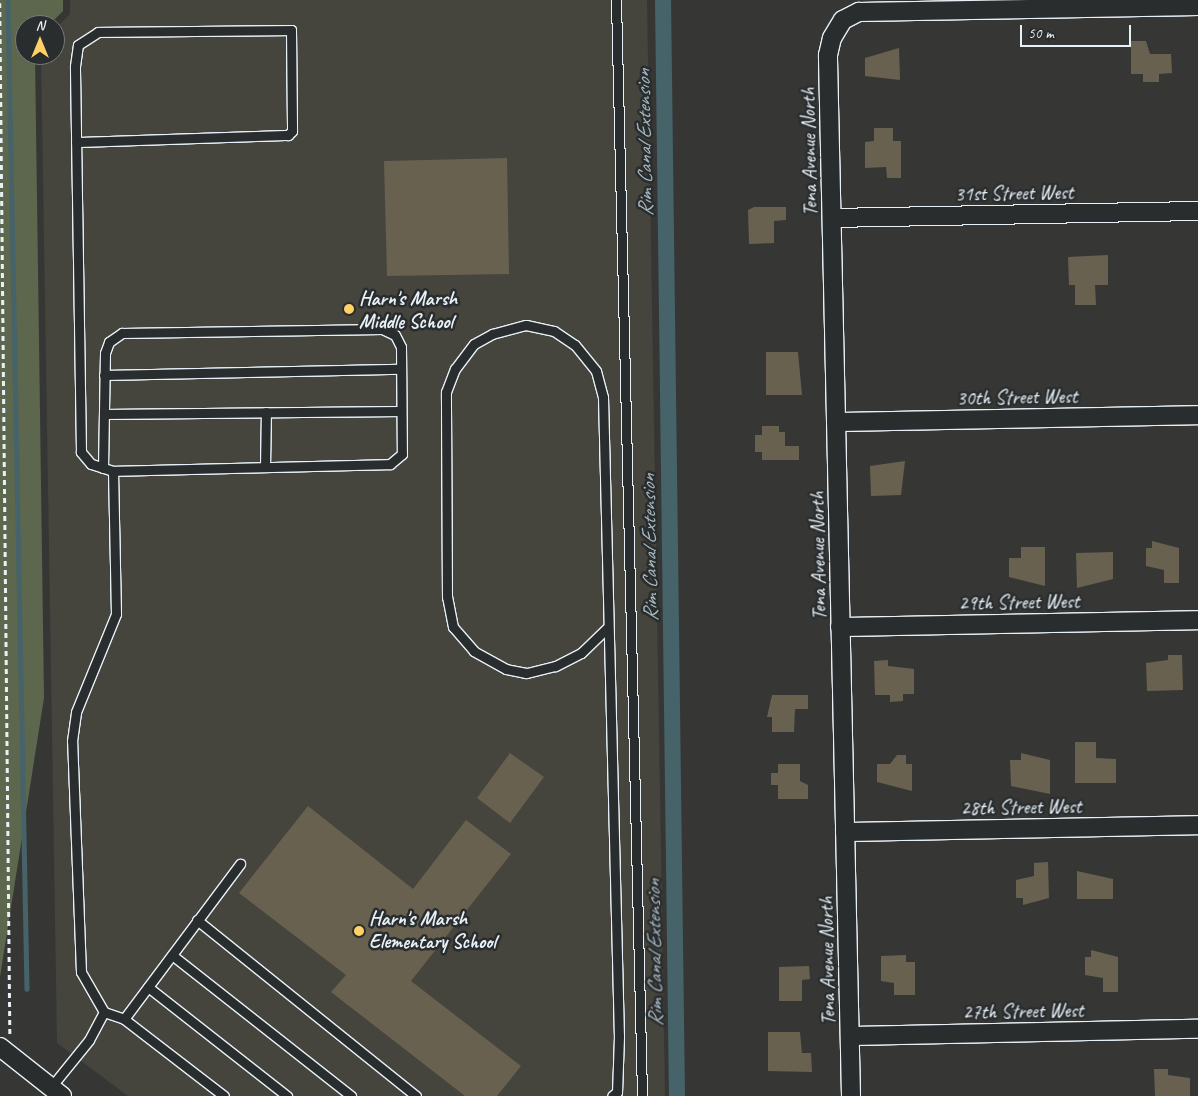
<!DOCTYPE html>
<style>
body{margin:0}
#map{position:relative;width:1198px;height:1096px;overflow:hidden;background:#363735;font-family:Caveat,sans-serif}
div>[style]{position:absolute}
.built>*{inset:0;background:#45443d}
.green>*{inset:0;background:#5c674e}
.stream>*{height:4.5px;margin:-2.25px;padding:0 2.25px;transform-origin:2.25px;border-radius:2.25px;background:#46636a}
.canal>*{height:16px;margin:-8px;padding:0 8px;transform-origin:8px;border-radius:8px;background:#46636a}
.building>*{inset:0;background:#686150}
.path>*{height:2.5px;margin-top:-1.25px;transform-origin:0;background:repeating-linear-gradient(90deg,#e8f1f8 0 5px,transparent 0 9px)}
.roads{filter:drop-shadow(1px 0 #e8f1f8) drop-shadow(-1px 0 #e8f1f8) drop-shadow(0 1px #e8f1f8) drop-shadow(0 -1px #e8f1f8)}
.service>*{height:9px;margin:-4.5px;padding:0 4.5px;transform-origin:4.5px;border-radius:4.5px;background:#2a2d2e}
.minor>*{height:18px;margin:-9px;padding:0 9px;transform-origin:9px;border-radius:9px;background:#2a2d2e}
.dots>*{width:14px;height:14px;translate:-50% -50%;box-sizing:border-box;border:2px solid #2a2d2e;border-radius:50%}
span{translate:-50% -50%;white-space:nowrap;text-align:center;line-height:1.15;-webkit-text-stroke:5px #2a2d2e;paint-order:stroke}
.street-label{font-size:20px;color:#e8f1f8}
.poi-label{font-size:20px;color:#e8f1f8;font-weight:700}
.left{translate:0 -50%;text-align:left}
.water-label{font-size:21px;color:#a7b8bf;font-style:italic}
.north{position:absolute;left:15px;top:15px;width:50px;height:50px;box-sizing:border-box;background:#2a2d2e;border:1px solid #767b7f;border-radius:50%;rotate:0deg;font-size:14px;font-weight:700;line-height:20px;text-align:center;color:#e8f1f8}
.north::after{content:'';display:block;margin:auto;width:18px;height:22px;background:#ffd166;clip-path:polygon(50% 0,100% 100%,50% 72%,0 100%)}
.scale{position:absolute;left:1020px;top:25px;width:111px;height:22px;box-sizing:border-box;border:2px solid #e8f1f8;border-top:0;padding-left:6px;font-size:15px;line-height:18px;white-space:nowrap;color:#e8f1f8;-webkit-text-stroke:4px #2a2d2e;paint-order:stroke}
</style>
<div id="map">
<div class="built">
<div style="clip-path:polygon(70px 0,647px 0,665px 1096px,128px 1096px,57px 1043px,41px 55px,55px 55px,55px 29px,70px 14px)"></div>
</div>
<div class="green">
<div style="clip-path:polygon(0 0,63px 0,63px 11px,49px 25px,25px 25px,25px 55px,35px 55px,44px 698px,0 977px)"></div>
</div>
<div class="stream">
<div style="left:8px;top:0;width:989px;rotate:88.9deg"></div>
</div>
<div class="canal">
<div style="left:663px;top:0;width:1096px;rotate:89.27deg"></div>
</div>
<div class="building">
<div style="clip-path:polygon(1131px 41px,1146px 41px,1150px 54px,1171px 54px,1172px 73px,1159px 74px,1159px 82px,1143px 82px,1143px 74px,1131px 74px)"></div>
<div style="clip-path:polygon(899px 48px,900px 80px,865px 76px,865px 58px)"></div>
<div style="clip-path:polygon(874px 128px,893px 128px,893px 141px,901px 141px,901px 178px,887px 178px,886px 167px,865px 168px,865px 142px,874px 141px)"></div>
<div style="clip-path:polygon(507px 158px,509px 274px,387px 276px,384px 161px)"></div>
<div style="clip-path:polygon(754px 207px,786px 207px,786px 220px,774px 221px,774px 243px,749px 244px,748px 210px)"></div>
<div style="clip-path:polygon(1108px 255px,1108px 285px,1095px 285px,1096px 305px,1075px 305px,1075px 285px,1069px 285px,1068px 257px)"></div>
<div style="clip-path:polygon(766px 352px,798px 352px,802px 395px,766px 395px)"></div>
<div style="clip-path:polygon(762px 426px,779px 426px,779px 432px,785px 432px,785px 446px,799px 446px,799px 460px,762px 460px,762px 452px,755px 452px,755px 435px,762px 435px)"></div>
<div style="clip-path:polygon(905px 461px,901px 495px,871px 496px,870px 466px)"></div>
<div style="clip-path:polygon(1152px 541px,1179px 548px,1179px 583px,1164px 583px,1164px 570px,1146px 566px,1146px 548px,1152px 548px)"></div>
<div style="clip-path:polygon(1021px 547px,1045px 547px,1045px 586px,1009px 577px,1009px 558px,1021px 558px)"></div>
<div style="clip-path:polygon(1113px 552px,1113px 579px,1077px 588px,1076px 553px)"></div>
<div style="clip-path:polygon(1168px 655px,1182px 655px,1183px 690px,1147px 691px,1146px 663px,1168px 660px)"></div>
<div style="clip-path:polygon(888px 660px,888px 666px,914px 669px,914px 694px,903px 694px,903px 701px,890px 702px,890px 695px,875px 695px,874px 661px)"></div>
<div style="clip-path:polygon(772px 695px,808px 695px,808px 709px,795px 709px,794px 732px,772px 732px,772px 717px,767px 717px)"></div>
<div style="clip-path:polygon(1075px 742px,1096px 742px,1096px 758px,1116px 759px,1116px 783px,1075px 783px)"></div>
<div style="clip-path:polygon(510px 753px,544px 777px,510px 823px,477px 798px)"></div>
<div style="clip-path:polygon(1021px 753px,1050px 760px,1050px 794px,1011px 786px,1010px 760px,1021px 760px)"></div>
<div style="clip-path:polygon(897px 755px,906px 755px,906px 764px,912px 764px,912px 791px,877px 782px,877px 764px,890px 764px)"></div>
<div style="clip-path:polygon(778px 764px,800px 764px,800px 781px,808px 785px,808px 799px,778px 799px,778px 785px,771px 785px,771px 773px,778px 773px)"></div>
<div style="clip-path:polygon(308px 806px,413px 889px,466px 820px,511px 854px,411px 981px,521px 1066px,497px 1096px,465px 1096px,331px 992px,346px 975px,239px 893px)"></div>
<div style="clip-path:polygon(1048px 862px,1049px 898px,1023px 905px,1023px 898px,1016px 898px,1016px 880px,1034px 876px,1034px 863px)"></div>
<div style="clip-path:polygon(1077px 871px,1113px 879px,1113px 899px,1077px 899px)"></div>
<div style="clip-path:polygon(1091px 950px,1118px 957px,1118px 992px,1103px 992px,1103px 978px,1085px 975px,1085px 957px,1091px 957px)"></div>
<div style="clip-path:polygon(906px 955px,906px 962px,915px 962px,915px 995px,894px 995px,894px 983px,881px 981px,881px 956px)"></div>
<div style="clip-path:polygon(809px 966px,810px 979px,802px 980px,802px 1001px,779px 1001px,779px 967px)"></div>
<div style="clip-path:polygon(768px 1032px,800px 1032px,802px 1053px,811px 1053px,812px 1072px,768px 1071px)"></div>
<div style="clip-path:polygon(1154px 1069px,1168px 1069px,1168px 1075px,1190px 1078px,1190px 1096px,1155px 1096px)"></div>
</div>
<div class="path">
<div style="left:0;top:3px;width:1031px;rotate:89.44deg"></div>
</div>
<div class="roads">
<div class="service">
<div style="left:616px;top:0;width:1096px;rotate:88.64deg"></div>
<div style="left:104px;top:375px;width:297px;rotate:-1.2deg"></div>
<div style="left:104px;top:414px;width:297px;rotate:-0.6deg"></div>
<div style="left:265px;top:467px;width:55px;rotate:-89deg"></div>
<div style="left:103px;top:468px;width:115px;rotate:-89deg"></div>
<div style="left:105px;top:353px;width:12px;rotate:-70deg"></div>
<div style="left:109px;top:342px;width:16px;rotate:-35deg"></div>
<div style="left:122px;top:333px;width:260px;rotate:-0.9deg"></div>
<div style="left:382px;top:329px;width:14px;rotate:25deg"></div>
<div style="left:395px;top:335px;width:13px;rotate:63deg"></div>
<div style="left:401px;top:347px;width:107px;rotate:89.5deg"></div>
<div style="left:402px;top:454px;width:16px;rotate:140deg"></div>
<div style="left:390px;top:464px;width:277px;rotate:178.6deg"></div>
<div style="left:607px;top:628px;width:36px;rotate:136deg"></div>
<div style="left:581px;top:653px;width:29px;rotate:153deg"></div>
<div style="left:555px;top:666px;width:30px;rotate:166deg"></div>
<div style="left:526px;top:673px;width:20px;rotate:-169deg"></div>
<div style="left:506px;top:669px;width:37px;rotate:-151deg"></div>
<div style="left:474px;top:651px;width:32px;rotate:-131deg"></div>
<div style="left:453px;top:627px;width:31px;rotate:-101deg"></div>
<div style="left:447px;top:597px;width:205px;rotate:-90.3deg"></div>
<div style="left:446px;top:392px;width:25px;rotate:-69deg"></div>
<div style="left:455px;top:369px;width:31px;rotate:-53deg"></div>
<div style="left:474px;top:344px;width:21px;rotate:-29deg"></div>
<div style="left:492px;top:334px;width:35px;rotate:-15deg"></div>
<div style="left:526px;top:325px;width:29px;rotate:12deg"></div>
<div style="left:554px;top:331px;width:25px;rotate:34deg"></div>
<div style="left:575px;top:345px;width:33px;rotate:51deg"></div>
<div style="left:596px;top:371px;width:27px;rotate:75deg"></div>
<div style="left:603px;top:397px;width:639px;rotate:88.57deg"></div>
<div style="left:619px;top:1036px;width:56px;rotate:92deg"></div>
<div style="left:617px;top:1092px;width:6px;rotate:141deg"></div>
<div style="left:197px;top:920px;width:281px;rotate:38.8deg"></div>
<div style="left:172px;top:955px;width:228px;rotate:38.2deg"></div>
<div style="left:148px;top:987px;width:177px;rotate:38.1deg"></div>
<div style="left:104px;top:1012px;width:21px;rotate:19deg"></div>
<div style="left:124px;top:1019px;width:126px;rotate:37.6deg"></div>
<div style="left:124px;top:1019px;width:194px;rotate:-53.2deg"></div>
<div style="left:51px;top:1087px;width:60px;rotate:-51deg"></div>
<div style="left:89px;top:1040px;width:32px;rotate:-62deg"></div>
<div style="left:104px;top:1012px;width:46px;rotate:-119.9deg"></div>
<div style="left:81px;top:972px;width:231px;rotate:-92.2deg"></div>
<div style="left:72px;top:741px;width:29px;rotate:-82deg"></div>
<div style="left:76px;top:712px;width:106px;rotate:-67.8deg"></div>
<div style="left:116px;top:614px;width:143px;rotate:-91.2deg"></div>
<div style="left:113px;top:471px;width:23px;rotate:-162deg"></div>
<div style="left:91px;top:464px;width:16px;rotate:-130deg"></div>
<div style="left:81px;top:452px;width:386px;rotate:-90.9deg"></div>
<div style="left:75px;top:66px;width:21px;rotate:-82deg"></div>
<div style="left:78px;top:45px;width:24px;rotate:-33deg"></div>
<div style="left:98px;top:32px;width:193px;rotate:-0.6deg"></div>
<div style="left:291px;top:30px;width:101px;rotate:89.4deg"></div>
<div style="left:292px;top:131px;width:6px;rotate:135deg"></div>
<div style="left:288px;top:135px;width:212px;rotate:178.1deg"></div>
</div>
<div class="minor">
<div style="left:832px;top:218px;width:366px;rotate:-1.1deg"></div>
<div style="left:836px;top:422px;width:362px;rotate:-1.1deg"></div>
<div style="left:840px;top:627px;width:358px;rotate:-1.1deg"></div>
<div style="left:845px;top:832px;width:353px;rotate:-1.1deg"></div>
<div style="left:850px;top:1036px;width:348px;rotate:-1.2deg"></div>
<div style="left:0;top:1047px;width:79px;rotate:38.3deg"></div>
<div style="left:851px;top:1096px;width:1041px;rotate:-91.27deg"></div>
<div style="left:828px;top:55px;width:17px;rotate:-77deg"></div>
<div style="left:832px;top:38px;width:21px;rotate:-59deg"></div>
<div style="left:843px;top:20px;width:18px;rotate:-27deg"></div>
<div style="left:859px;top:12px;width:339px;rotate:-1deg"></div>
</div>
</div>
<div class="dots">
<div style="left:349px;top:309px;background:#ffd166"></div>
<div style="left:359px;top:931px;background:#ffd166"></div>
</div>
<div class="street-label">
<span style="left:809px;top:152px;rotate:-91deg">Tena Avenue North</span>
<span style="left:1014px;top:193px;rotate:-1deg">31st Street West</span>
<span style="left:1017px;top:397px;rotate:-1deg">30th Street West</span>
<span style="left:818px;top:556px;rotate:-91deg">Tena Avenue North</span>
<span style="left:1019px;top:602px;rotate:-1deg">29th Street West</span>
<span style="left:1021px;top:807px;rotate:-1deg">28th Street West</span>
<span style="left:827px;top:961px;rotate:-91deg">Tena Avenue North</span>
<span style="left:1023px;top:1011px;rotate:-1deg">27th Street West</span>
</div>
<div class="poi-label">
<span class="left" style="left:359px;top:310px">Harn's Marsh<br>Middle School</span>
<span class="left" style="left:369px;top:930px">Harn's Marsh<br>Elementary School</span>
</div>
<div class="water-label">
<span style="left:644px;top:143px;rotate:-91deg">Rim Canal Extension</span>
<span style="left:649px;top:548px;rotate:-91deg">Rim Canal Extension</span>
<span style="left:654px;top:953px;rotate:-91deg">Rim Canal Extension</span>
</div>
<div class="north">N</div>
<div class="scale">50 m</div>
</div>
